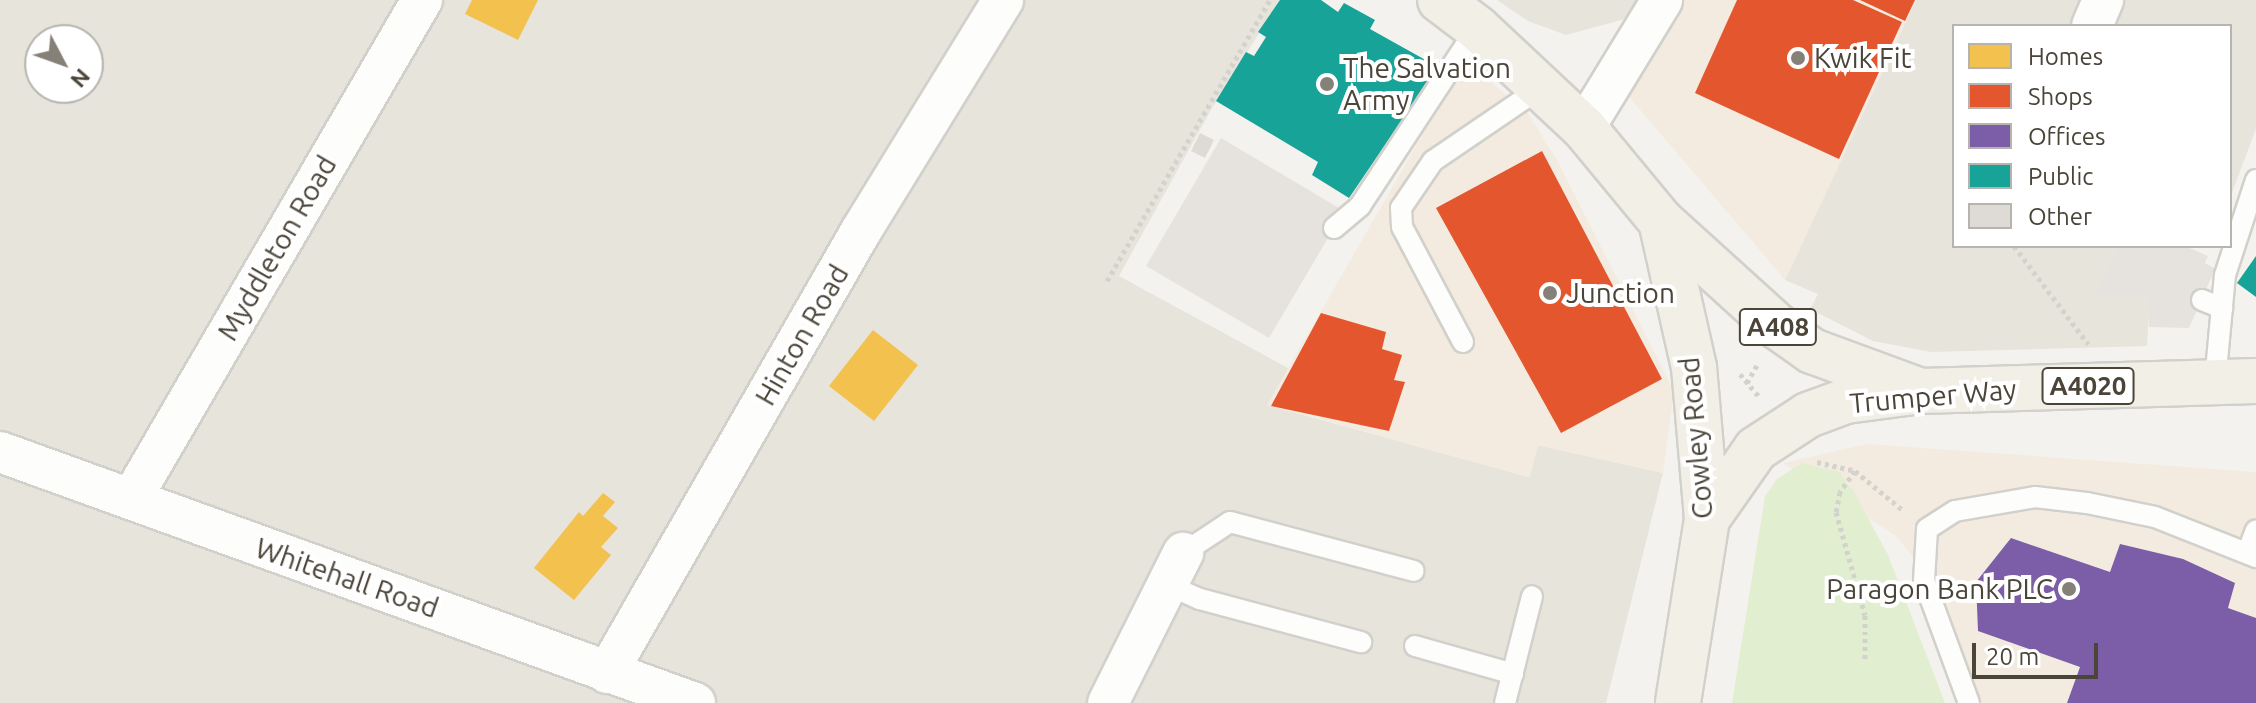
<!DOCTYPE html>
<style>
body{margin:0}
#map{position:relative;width:2256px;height:703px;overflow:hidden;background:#f4f2ee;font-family:Ubuntu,sans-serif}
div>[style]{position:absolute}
.residential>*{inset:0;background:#e7e4dc}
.commercial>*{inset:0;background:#f3ebdf}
.green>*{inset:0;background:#e1eecf}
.parking>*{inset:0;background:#e6e3df}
.homes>*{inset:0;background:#f2c14e}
.shops>*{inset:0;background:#e4572e}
.offices>*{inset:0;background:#7b5ea7}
.public>*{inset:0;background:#17a398}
.building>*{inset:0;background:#dedbd6}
.path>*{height:5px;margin-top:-2.5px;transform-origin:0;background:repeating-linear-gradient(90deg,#d3d2cc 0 4px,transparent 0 8px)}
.roads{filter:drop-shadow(2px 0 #d2d0cb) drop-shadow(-2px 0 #d2d0cb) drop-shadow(0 2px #d2d0cb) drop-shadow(0 -2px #d2d0cb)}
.lane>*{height:20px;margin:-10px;padding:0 10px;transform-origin:10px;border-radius:10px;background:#fdfdfc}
.street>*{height:40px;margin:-20px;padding:0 20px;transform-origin:20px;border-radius:20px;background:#fdfdfc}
.primary>*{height:44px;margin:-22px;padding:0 22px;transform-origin:22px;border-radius:22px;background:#f2efe6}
.dots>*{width:22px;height:22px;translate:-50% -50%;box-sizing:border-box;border:4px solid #fff;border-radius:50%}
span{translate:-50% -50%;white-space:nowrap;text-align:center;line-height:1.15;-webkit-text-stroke:8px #fff;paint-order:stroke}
.shield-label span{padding:2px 6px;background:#fff;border:2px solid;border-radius:6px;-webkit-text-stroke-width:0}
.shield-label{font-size:26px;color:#4b4439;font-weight:700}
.poi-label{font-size:28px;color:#4b4439}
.left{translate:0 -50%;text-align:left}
.right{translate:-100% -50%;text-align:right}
.street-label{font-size:28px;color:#4b4439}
.legend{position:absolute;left:1952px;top:24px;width:280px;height:224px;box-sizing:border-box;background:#fff;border:2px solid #b7b4b0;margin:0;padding:10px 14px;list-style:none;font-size:24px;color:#4b4439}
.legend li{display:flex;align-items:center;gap:16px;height:40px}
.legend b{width:40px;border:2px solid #b7b4b0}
.north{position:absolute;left:24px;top:24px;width:80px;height:80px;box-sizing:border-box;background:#fff;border:2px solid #b7b4b0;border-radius:50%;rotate:131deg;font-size:22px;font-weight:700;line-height:32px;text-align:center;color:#4b4439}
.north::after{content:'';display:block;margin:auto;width:28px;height:36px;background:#868178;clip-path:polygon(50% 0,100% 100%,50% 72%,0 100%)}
.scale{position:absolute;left:1972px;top:643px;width:126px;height:36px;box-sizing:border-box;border:4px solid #4b4439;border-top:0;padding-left:10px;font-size:24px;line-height:28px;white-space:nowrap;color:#4b4439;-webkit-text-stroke:6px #fff;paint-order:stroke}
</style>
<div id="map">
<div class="residential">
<div style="clip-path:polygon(evenodd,0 0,1280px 0,1212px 108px,1119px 276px,1288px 368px,1271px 406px,1529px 477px,1537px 445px,1663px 473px,1606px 703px,0 703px,0 0,40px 40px,88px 40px,88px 88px,40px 88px,40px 40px)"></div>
<div style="clip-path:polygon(1497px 0,1654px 0,1647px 13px,1566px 35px,1528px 21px)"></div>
<div style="clip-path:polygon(1916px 0,2256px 0,2256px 129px,2230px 198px,2230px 26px,1954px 26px,1954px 246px,2117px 246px,2094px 297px,2150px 297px,2147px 346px,1931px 352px,1873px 341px,1810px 309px,1818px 294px,1785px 280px)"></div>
</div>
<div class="commercial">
<div style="clip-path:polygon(1654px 0,1916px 0,1785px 280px,1608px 72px)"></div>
<div style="clip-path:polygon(1465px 61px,1527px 112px,1557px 160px,1674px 391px,1663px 473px,1538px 445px,1530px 477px,1267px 405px)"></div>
<div style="clip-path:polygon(1867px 444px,2256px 472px,2256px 703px,1975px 703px,1929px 578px,1896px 536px,1783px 463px)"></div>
</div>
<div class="green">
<div style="clip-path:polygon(1802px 463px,1839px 472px,1854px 492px,1888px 555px,1945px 703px,1732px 703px,1765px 496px,1777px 479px)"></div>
</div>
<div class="parking">
<div style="clip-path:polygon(1221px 138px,1344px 211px,1269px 338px,1146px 266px)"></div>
<div style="clip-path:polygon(2117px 246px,2185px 246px,2208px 256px,2205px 263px,2215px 269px,2189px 328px,2149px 327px,2149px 297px,2093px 297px)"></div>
</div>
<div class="homes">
<div style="clip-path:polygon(472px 0,538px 0,518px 40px,465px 14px)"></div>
<div style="clip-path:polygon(873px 330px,918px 365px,874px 421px,829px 386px)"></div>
<div style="clip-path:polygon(603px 493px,615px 502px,603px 516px,618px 528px,601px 547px,611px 555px,574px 600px,534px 568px,579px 512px,583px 516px)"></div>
</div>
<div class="shops">
<div style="clip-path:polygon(1737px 0,1853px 0,1902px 22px,1839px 159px,1695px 93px)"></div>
<div style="clip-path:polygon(1860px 0,1915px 0,1905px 21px)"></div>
<div style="clip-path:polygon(1542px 151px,1662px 379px,1561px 433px,1436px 208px)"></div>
<div style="clip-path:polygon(1321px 313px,1386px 332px,1382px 349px,1402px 355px,1394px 380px,1405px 382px,1389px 431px,1271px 406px)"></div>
</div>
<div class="offices">
<div style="clip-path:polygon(2011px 538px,2110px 572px,2120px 544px,2183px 559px,2235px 583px,2228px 608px,2256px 618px,2256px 703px,2067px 703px,2080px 667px,1978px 631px,1976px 582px)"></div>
</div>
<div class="public">
<div style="clip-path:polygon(1280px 0,1321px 0,1338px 12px,1344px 3px,1375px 20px,1370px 29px,1438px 67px,1349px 198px,1312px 175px,1318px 162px,1216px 101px,1246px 52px,1254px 56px,1266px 37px,1258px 32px)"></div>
<div style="clip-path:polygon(2256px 256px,2256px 297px,2237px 283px)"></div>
</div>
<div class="building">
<div style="clip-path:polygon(1200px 133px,1214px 140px,1205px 158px,1191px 151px)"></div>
</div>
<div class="path">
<div style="left:2014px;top:246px;width:123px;rotate:52.9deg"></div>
<div style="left:1107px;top:281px;width:325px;rotate:-59.9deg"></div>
<div style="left:1740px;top:374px;width:30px;rotate:50deg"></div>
<div style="left:1747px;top:383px;width:23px;rotate:-61deg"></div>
<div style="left:1817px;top:462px;width:39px;rotate:13deg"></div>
<div style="left:1855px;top:471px;width:63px;rotate:39.2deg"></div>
<div style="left:1855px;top:471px;width:26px;rotate:126deg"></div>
<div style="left:1840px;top:492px;width:20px;rotate:101deg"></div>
<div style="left:1836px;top:512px;width:107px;rotate:74.3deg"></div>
<div style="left:1865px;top:615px;width:47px;rotate:90deg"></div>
</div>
<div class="roads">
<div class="lane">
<div style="left:1334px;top:228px;width:34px;rotate:-40deg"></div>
<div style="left:1360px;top:206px;width:213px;rotate:-56.7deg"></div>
<div style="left:2202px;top:300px;width:22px;rotate:22deg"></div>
<div style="left:1463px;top:342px;width:130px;rotate:-117.9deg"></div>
<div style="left:1402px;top:227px;width:19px;rotate:-93deg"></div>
<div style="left:1401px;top:208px;width:57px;rotate:-55.8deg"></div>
<div style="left:1433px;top:161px;width:132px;rotate:-34.2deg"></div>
<div style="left:2215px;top:382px;width:107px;rotate:-84.7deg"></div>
<div style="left:2225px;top:275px;width:100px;rotate:-71.9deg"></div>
<div style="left:2248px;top:551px;width:22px;rotate:-69deg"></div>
<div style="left:1183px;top:553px;width:56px;rotate:-33.4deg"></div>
<div style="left:1230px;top:522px;width:190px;rotate:14.9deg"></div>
<div style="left:1166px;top:584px;width:37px;rotate:24deg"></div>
<div style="left:1200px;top:599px;width:167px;rotate:15deg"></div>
<div style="left:1415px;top:646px;width:102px;rotate:15.9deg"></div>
<div style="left:1505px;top:703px;width:110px;rotate:-75.8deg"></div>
<div style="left:1969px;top:703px;width:130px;rotate:-110.2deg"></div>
<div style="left:1924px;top:581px;width:52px;rotate:-86.7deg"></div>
<div style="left:1927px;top:529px;width:33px;rotate:-33deg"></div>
<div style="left:1955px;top:511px;width:81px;rotate:-9.9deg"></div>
<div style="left:2035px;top:497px;width:52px;rotate:6.6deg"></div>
<div style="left:2087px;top:503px;width:69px;rotate:11.6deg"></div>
<div style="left:2155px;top:517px;width:109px;rotate:21.6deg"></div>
</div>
<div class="street">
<div style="left:2092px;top:26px;width:28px;rotate:-67deg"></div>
<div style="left:1584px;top:128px;width:150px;rotate:-58.6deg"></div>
<div style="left:0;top:452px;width:739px;rotate:19.86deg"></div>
<div style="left:133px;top:496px;width:574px;rotate:-59.77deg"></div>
<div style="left:607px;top:673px;width:510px;rotate:-60.12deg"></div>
<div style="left:861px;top:231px;width:271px;rotate:-58.4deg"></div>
<div style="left:1108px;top:703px;width:168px;rotate:-63.4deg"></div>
</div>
<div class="primary">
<div style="left:1440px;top:0;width:46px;rotate:37.1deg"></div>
<div style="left:1477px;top:28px;width:146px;rotate:43.1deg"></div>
<div style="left:1584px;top:128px;width:121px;rotate:50.4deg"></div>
<div style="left:1661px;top:221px;width:158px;rotate:42.2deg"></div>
<div style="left:1778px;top:327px;width:42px;rotate:35.2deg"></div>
<div style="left:1812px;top:351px;width:116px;rotate:20.2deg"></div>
<div style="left:1661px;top:221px;width:150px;rotate:77.3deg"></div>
<div style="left:1694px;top:367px;width:153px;rotate:85.1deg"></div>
<div style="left:1707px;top:519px;width:186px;rotate:99deg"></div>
<div style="left:1707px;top:519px;width:85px;rotate:-55deg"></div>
<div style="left:1756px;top:449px;width:62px;rotate:-33.2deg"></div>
<div style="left:1808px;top:415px;width:40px;rotate:-20.2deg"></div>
<div style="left:1846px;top:401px;width:76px;rotate:-7.6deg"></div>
<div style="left:1921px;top:391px;width:335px;rotate:-1.7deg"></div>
</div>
</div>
<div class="dots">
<div style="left:1798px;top:58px;background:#868178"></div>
<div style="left:1327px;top:84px;background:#868178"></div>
<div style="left:1550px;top:293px;background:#868178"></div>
<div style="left:2069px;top:589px;background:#868178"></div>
</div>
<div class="shield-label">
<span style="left:1778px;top:327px">A408</span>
<span style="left:2088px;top:386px">A4020</span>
</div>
<div class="poi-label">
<span class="left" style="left:1814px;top:58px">Kwik Fit</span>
<span class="left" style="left:1343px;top:84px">The Salvation<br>Army</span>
<span class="left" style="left:1566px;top:293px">Junction</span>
<span class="right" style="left:2053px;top:589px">Paragon Bank PLC</span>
</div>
<div class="street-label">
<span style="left:277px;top:248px;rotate:-60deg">Myddleton Road</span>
<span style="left:802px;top:335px;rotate:-60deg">Hinton Road</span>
<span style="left:1933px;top:396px;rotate:-5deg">Trumper Way</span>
<span style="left:1696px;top:438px;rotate:-95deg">Cowley Road</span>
<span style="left:347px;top:578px;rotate:19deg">Whitehall Road</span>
</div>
<ul class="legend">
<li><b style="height:22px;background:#f2c14e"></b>Homes</li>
<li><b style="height:22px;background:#e4572e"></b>Shops</li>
<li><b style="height:22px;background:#7b5ea7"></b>Offices</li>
<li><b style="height:22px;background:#17a398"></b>Public</li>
<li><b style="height:22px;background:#dedbd6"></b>Other</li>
</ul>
<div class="north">N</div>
<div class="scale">20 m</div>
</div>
